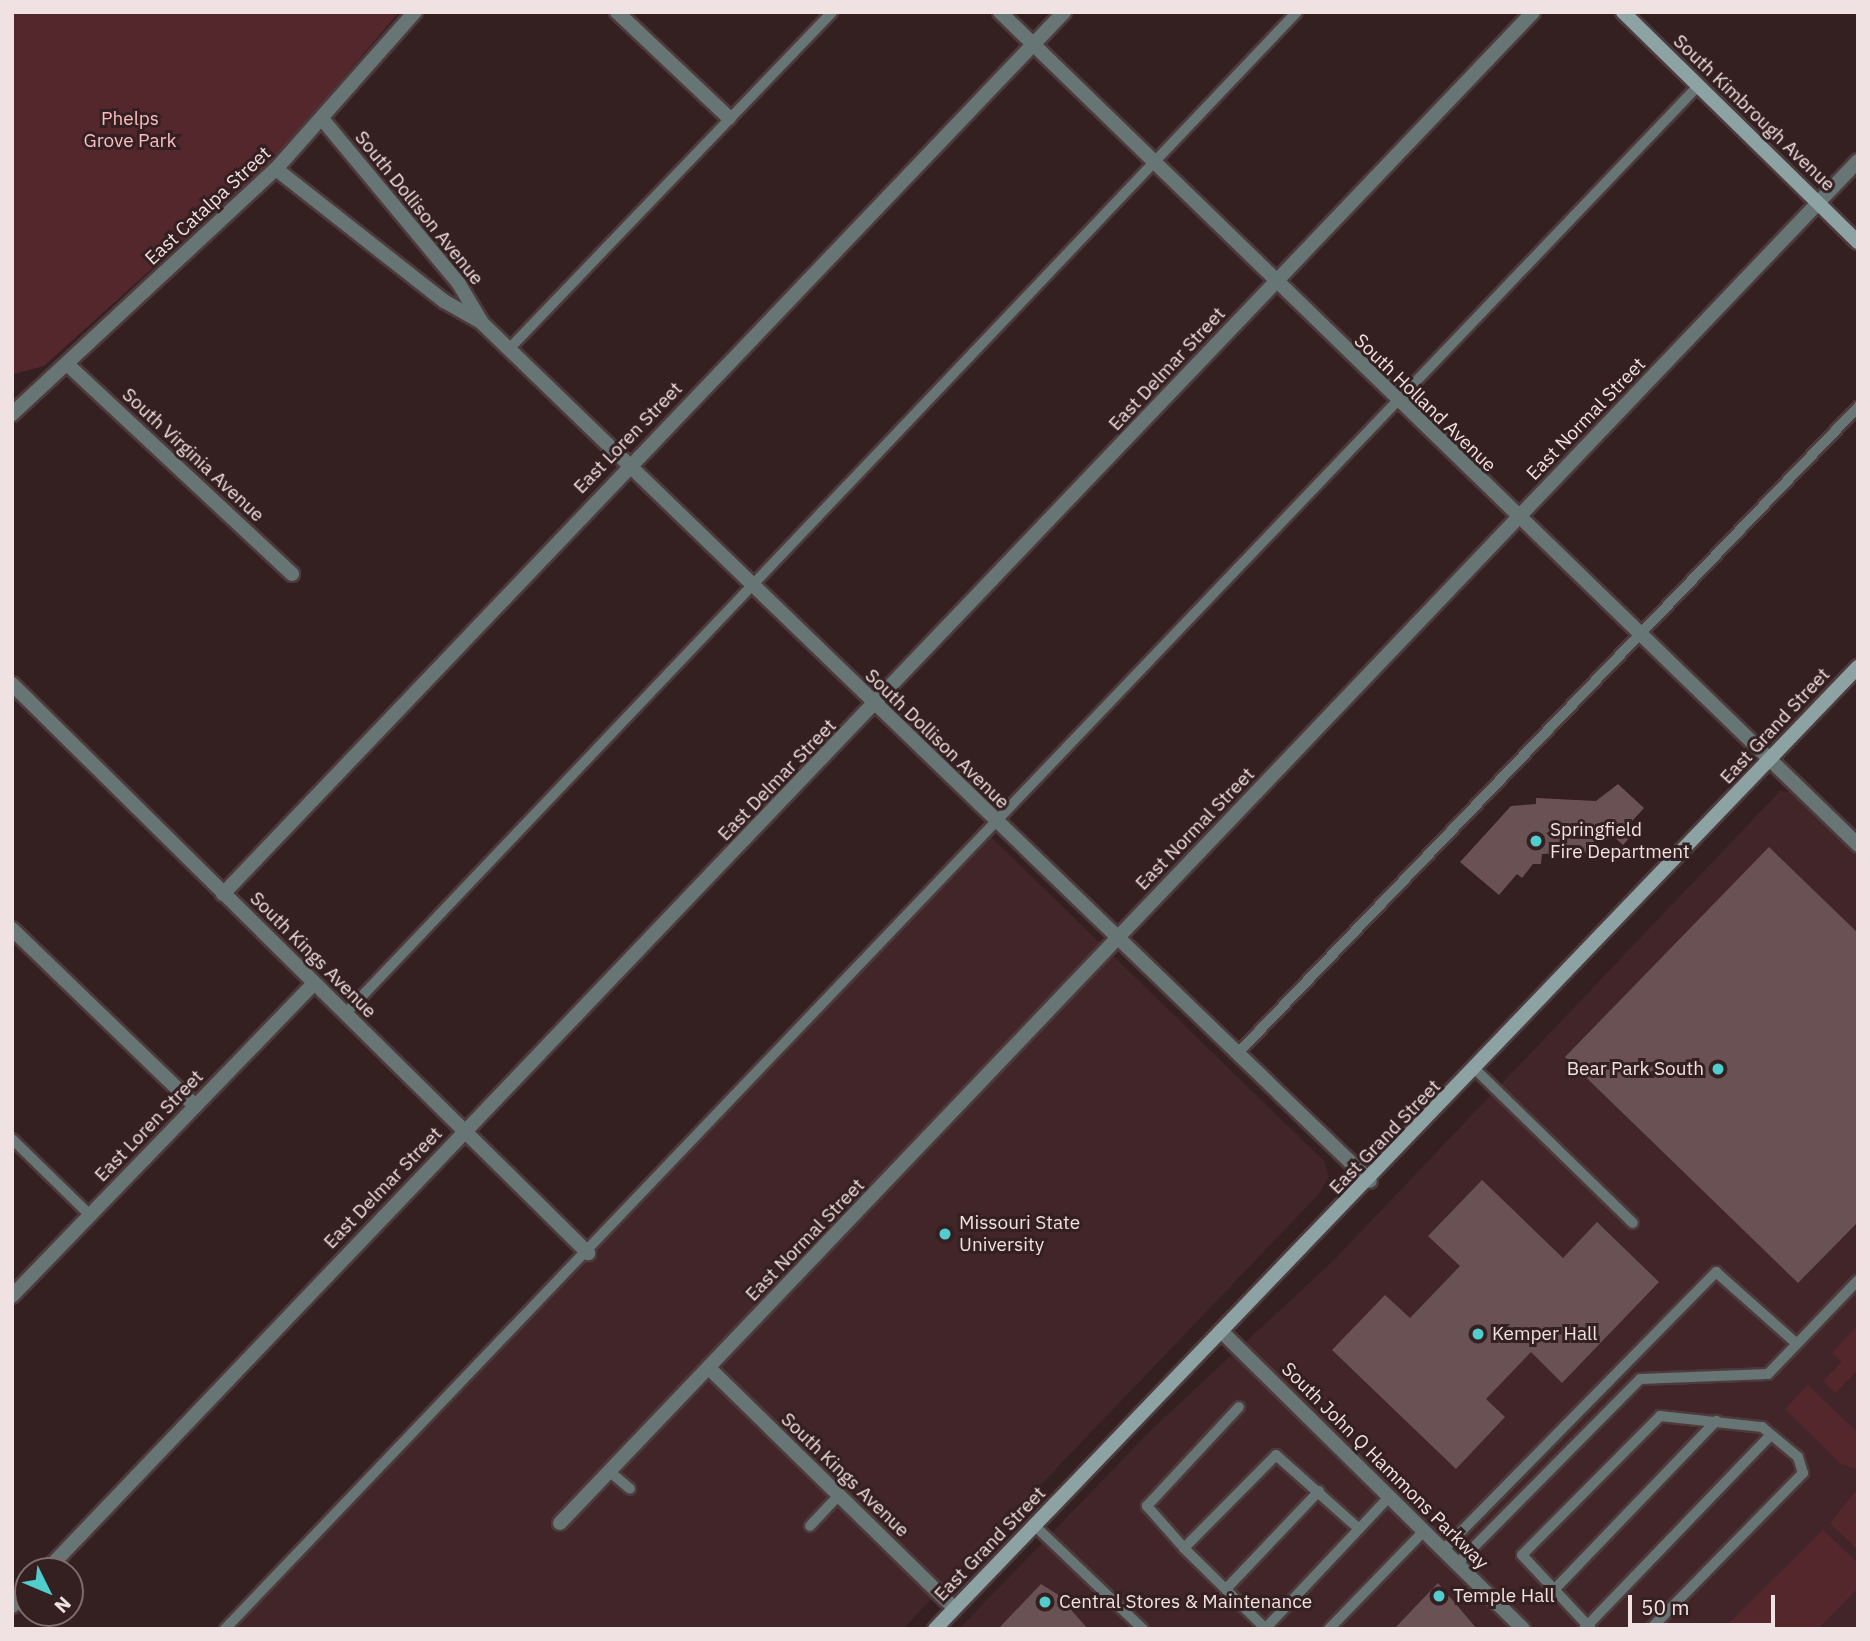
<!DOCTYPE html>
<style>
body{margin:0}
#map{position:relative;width:1870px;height:1641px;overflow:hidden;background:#341f21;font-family:"IBM Plex Sans",sans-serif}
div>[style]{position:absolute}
.built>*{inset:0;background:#422528}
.green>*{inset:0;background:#54272d}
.building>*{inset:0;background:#6a5153}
.roads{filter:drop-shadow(2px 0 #4e3a3c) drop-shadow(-2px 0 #4e3a3c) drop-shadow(0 2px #4e3a3c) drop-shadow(0 -2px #4e3a3c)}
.lane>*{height:10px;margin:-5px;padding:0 5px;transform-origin:5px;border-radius:5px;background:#687575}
.street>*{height:14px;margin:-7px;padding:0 7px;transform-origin:7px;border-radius:7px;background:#687575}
.secondary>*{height:14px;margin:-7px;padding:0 7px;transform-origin:7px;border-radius:7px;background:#8da2a2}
.dots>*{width:19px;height:19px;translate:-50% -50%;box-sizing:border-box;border:4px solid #341f21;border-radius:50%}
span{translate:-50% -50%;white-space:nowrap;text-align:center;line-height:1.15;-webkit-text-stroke:6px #341f21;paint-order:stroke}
.street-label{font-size:19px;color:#f0e1e2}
.park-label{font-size:19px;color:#f9bcc1}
.poi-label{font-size:19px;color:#f0e1e2}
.left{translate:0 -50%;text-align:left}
.right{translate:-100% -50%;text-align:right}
.frame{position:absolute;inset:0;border:14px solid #f0e1e2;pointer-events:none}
.north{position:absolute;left:14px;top:1557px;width:70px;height:70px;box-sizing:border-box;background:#341f21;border:2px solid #7f6d6e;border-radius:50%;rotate:133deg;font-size:19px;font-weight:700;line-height:28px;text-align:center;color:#f0e1e2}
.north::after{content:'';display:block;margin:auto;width:24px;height:32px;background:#52cdcd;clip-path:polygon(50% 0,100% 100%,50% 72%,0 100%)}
.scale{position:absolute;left:1628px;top:1595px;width:147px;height:32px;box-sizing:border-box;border:4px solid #f0e1e2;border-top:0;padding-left:9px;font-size:21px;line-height:24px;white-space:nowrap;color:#f0e1e2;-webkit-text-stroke:5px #341f21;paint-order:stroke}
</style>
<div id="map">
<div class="built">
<div style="clip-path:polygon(1780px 791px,1790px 792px,1858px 856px,1858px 1629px,959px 1629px,1152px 1429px,1334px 1260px)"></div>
<div style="clip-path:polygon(990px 836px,1324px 1161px,1329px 1177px,1318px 1195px,903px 1629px,235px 1629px)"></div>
</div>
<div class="green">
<div style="clip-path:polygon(12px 12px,399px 12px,277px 156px,44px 366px,14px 374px)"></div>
<div style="clip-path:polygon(1858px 1325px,1858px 1370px,1835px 1393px,1823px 1381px,1842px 1362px,1832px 1353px)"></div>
<div style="clip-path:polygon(1808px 1385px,1858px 1433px,1858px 1470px,1840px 1463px,1785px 1409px)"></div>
<div style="clip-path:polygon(1855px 1492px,1858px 1493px,1858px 1550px,1830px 1523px)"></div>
<div style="clip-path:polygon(1823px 1530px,1858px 1563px,1858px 1588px,1818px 1629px,1723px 1629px)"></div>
</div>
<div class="building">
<div style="clip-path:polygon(1618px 784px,1644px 808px,1625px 829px,1632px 835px,1623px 845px,1613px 836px,1594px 838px,1594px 852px,1542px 854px,1541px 864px,1533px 864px,1522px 878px,1517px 874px,1499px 895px,1460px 862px,1511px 806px,1536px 804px,1536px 798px,1596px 801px)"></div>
<div style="clip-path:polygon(1769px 847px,1858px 933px,1858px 1222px,1798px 1283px,1565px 1057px)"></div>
<div style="clip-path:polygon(1482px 1180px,1563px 1258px,1597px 1222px,1659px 1282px,1562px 1383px,1531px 1352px,1486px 1399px,1505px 1417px,1456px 1469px,1332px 1350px,1385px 1295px,1410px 1318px,1460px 1266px,1428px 1236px)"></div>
<div style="clip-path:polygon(1438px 1583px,1477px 1629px,1394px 1629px)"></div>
<div style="clip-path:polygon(1041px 1584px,1057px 1594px,1088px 1629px,998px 1629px)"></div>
</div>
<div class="roads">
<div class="lane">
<div style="left:509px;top:349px;width:467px;rotate:-46.2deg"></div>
<div style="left:345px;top:1014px;width:1382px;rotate:-46.47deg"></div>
<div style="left:1237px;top:1054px;width:897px;rotate:-46.17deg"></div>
<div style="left:1476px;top:1070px;width:219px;rotate:44.3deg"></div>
<div style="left:12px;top:1139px;width:109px;rotate:44.3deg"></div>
<div style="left:610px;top:1472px;width:26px;rotate:40deg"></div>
<div style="left:1034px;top:1525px;width:151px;rotate:43.7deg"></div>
<div style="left:810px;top:1526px;width:42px;rotate:-46.9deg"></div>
<div style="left:1184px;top:1548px;width:56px;rotate:-131.4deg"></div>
<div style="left:1147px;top:1506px;width:135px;rotate:-47.1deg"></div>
<div style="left:1443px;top:1550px;width:390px;rotate:-45.5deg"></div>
<div style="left:1716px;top:1272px;width:108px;rotate:41.6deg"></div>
<div style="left:1457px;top:1564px;width:260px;rotate:-45.3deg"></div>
<div style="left:1640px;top:1379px;width:128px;rotate:-2.2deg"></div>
<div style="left:1768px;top:1374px;width:130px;rotate:-46.2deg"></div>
<div style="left:1226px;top:1589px;width:135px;rotate:-46.5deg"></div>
<div style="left:1553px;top:1591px;width:236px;rotate:-46.2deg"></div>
<div style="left:1265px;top:1628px;width:114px;rotate:-135.4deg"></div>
<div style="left:1184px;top:1548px;width:10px;rotate:-45deg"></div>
<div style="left:1191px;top:1541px;width:121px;rotate:-45.3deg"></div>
<div style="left:1276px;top:1455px;width:111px;rotate:41.7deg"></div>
<div style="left:225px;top:1629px;width:2133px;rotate:-46.33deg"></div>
<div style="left:1265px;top:1629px;width:181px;rotate:-46.8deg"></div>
<div style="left:1329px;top:1629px;width:136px;rotate:-45.9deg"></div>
<div style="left:1584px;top:1629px;width:269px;rotate:-46.1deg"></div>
<div style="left:1591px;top:1629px;width:101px;rotate:-133deg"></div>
<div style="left:1522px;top:1555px;width:196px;rotate:-45.2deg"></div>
<div style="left:1660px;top:1416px;width:103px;rotate:6.2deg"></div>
<div style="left:1762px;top:1427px;width:47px;rotate:39.8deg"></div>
<div style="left:1798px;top:1457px;width:17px;rotate:73deg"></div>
<div style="left:1803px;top:1473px;width:219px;rotate:134.4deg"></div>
</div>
<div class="street">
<div style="left:617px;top:12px;width:154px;rotate:43.4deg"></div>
<div style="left:1000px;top:12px;width:1196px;rotate:44.15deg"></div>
<div style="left:323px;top:120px;width:213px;rotate:50.3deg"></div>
<div style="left:459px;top:284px;width:43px;rotate:59.3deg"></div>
<div style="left:276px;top:169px;width:214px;rotate:38.2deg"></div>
<div style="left:444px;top:301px;width:43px;rotate:29.6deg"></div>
<div style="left:481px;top:322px;width:1236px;rotate:44.02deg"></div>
<div style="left:67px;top:364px;width:308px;rotate:43deg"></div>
<div style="left:12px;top:414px;width:360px;rotate:-42.9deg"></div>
<div style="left:276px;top:169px;width:210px;rotate:-48.5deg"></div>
<div style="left:12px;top:684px;width:810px;rotate:44.65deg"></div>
<div style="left:223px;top:894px;width:1219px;rotate:-46.36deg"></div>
<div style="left:12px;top:929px;width:255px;rotate:44deg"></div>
<div style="left:12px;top:1296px;width:435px;rotate:-46deg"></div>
<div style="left:1221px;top:1331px;width:424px;rotate:44.6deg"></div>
<div style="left:709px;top:1368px;width:343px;rotate:44.4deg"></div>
<div style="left:560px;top:1523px;width:1881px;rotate:-46.38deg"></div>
<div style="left:46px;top:1571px;width:2154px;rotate:-46.35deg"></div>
<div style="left:12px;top:1606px;width:23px;rotate:-45deg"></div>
</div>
<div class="secondary">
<div style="left:1623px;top:12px;width:329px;rotate:44.4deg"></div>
<div style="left:935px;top:1629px;width:1333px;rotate:-46.19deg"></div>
</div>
</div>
<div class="dots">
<div style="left:1536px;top:841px;background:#52cdcd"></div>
<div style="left:1718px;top:1069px;background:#52cdcd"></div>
<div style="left:945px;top:1234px;background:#52cdcd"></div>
<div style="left:1478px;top:1334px;background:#52cdcd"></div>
<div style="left:1439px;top:1596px;background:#52cdcd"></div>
<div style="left:1045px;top:1602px;background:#52cdcd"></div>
</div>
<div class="street-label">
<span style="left:1754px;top:113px;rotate:44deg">South Kimbrough Avenue</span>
<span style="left:208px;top:206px;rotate:-43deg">East Catalpa Street</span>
<span style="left:419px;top:208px;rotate:51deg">South Dollison Avenue</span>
<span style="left:1167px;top:369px;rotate:-47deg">East Delmar Street</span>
<span style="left:1425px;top:403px;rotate:44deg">South Holland Avenue</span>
<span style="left:1586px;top:419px;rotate:-46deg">East Normal Street</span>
<span style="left:628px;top:438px;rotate:-46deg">East Loren Street</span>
<span style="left:193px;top:455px;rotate:43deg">South Virginia Avenue</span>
<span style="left:1775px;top:726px;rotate:-47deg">East Grand Street</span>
<span style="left:937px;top:739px;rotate:44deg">South Dollison Avenue</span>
<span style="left:777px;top:780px;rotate:-46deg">East Delmar Street</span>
<span style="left:1195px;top:829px;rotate:-46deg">East Normal Street</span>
<span style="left:313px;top:955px;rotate:45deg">South Kings Avenue</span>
<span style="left:149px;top:1126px;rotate:-46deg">East Loren Street</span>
<span style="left:1385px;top:1137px;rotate:-46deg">East Grand Street</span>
<span style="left:383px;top:1188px;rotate:-46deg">East Delmar Street</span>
<span style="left:805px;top:1240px;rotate:-46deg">East Normal Street</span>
<span style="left:1385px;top:1466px;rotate:45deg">South John Q Hammons Parkway</span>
<span style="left:845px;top:1475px;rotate:44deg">South Kings Avenue</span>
<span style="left:990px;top:1544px;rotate:-46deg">East Grand Street</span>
</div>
<div class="park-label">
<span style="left:130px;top:130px">Phelps<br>Grove Park</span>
</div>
<div class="poi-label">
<span class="left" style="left:1550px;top:841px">Springfield<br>Fire Department</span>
<span class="right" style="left:1704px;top:1069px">Bear Park South</span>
<span class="left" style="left:959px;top:1234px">Missouri State<br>University</span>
<span class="left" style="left:1492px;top:1334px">Kemper Hall</span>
<span class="left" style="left:1453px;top:1596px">Temple Hall</span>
<span class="left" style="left:1059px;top:1602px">Central Stores &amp; Maintenance</span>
</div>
<div class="frame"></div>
<div class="north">N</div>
<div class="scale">50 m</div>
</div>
